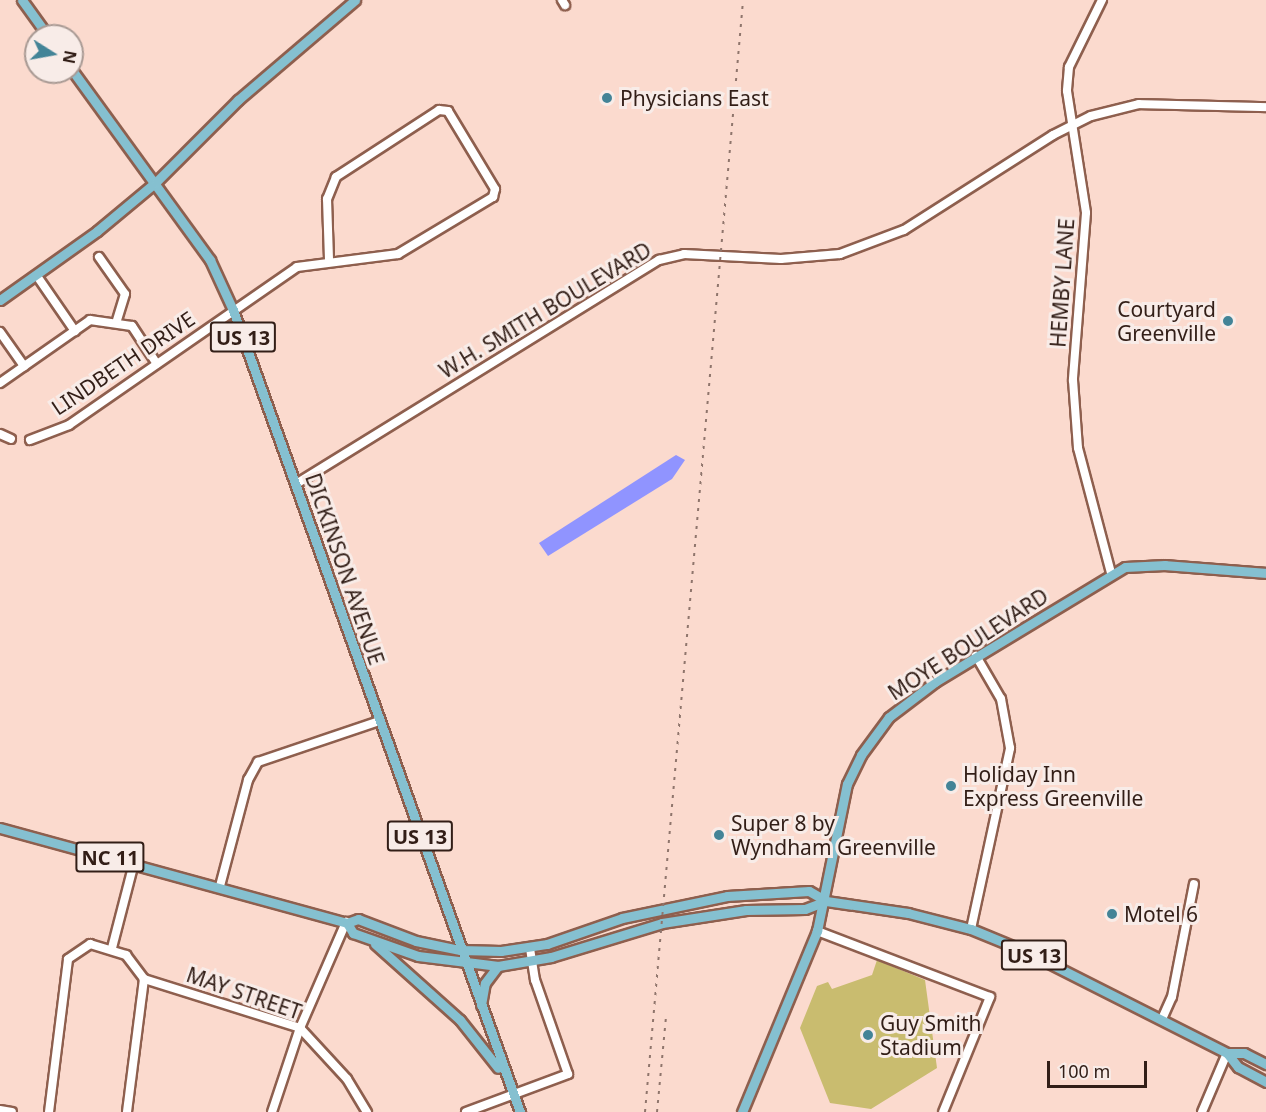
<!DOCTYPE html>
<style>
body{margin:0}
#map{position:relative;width:1266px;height:1112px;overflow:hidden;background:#fbdace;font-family:"Noto Sans",sans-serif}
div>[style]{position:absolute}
.green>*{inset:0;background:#c9bc6f}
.water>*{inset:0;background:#9094ff}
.roads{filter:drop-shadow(2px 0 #8e5f4e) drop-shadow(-2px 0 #8e5f4e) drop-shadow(0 2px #8e5f4e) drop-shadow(0 -2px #8e5f4e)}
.minor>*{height:8px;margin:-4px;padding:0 4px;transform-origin:4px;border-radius:4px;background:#fff}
.major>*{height:9px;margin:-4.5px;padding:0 4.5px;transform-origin:4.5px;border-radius:4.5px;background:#85c0d0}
.rail>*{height:2px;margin-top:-1px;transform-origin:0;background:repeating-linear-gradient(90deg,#8f756c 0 3px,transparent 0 9px)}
.dots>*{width:16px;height:16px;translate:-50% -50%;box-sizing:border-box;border:3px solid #f8ece8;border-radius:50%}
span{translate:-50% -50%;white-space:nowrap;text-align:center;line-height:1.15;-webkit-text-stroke:6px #f8ece8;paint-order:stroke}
.shield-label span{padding:2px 4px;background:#f8ece8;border:2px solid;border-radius:4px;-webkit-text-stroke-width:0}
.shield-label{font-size:20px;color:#321e17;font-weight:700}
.poi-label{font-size:21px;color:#321e17}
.left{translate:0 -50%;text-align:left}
.right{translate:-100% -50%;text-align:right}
.street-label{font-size:21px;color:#321e17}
.north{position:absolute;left:24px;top:24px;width:60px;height:60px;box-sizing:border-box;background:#f8ece8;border:2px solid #a99a94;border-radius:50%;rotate:101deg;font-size:16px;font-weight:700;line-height:24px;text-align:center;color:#321e17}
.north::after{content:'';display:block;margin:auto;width:21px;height:27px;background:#438497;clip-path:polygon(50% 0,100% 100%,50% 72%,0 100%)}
.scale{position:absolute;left:1047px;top:1061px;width:100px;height:27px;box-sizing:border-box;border:3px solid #321e17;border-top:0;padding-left:8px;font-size:18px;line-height:21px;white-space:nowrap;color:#321e17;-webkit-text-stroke:4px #f8ece8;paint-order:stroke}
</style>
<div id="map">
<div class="green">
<div style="clip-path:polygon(877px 960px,925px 980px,937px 1068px,871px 1109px,830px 1103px,800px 1028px,817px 986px,828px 982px,832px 989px,872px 975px)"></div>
</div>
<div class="water">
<div style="clip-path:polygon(676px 455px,685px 460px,672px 479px,548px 556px,539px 543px)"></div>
</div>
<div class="roads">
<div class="minor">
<div style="left:562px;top:0;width:6px;rotate:59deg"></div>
<div style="left:1102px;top:0;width:75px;rotate:116.2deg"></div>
<div style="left:1069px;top:67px;width:24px;rotate:95deg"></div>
<div style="left:1067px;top:91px;width:123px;rotate:81.1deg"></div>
<div style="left:1086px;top:213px;width:168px;rotate:94.5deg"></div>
<div style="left:1073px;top:380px;width:68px;rotate:85.8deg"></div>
<div style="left:1078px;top:448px;width:129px;rotate:75.2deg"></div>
<div style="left:99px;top:257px;width:45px;rotate:54.9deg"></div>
<div style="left:125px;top:294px;width:30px;rotate:107deg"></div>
<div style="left:37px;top:276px;width:67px;rotate:55.4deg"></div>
<div style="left:0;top:332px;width:42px;rotate:54.8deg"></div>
<div style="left:0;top:383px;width:110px;rotate:-35deg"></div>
<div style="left:90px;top:320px;width:42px;rotate:8.1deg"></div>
<div style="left:132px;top:326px;width:45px;rotate:56.7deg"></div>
<div style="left:0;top:434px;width:12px;rotate:24deg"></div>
<div style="left:30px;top:440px;width:42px;rotate:-21deg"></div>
<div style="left:69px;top:425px;width:277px;rotate:-34.7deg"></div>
<div style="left:297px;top:267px;width:102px;rotate:-7.3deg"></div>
<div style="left:398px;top:254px;width:111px;rotate:-31deg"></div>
<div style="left:493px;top:197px;width:8px;rotate:-76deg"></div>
<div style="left:495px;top:189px;width:91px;rotate:-121.1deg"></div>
<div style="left:448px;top:111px;width:9px;rotate:-174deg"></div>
<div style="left:439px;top:110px;width:123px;rotate:147deg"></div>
<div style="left:336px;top:177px;width:24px;rotate:112deg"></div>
<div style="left:327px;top:199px;width:61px;rotate:88.1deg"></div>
<div style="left:296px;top:484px;width:427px;rotate:-31.7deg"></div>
<div style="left:659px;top:260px;width:26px;rotate:-13deg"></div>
<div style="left:684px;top:254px;width:97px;rotate:3deg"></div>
<div style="left:781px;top:259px;width:59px;rotate:-4.8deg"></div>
<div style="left:840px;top:254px;width:68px;rotate:-20.6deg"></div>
<div style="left:904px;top:230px;width:177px;rotate:-32.5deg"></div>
<div style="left:1053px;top:135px;width:42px;rotate:-26.6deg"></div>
<div style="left:1091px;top:116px;width:49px;rotate:-14deg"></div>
<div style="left:1139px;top:104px;width:127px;rotate:1.4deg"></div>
<div style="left:220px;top:886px;width:110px;rotate:-75.2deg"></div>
<div style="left:248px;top:780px;width:21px;rotate:-61deg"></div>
<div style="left:258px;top:762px;width:128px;rotate:-18.7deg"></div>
<div style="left:971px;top:929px;width:185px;rotate:-77.8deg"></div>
<div style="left:1010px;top:748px;width:50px;rotate:-100.4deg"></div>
<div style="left:1001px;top:699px;width:50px;rotate:-120.2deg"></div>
<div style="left:817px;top:931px;width:185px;rotate:20.9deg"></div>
<div style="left:990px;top:997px;width:124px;rotate:112.2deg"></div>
<div style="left:112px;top:948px;width:88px;rotate:-75.5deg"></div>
<div style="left:144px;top:979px;width:164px;rotate:17.4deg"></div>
<div style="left:300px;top:1028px;width:69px;rotate:47.3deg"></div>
<div style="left:347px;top:1079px;width:39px;rotate:59deg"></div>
<div style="left:1162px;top:1019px;width:24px;rotate:-66deg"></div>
<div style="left:1172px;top:997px;width:115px;rotate:-79deg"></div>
<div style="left:0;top:1110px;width:12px;rotate:9deg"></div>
<div style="left:49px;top:1112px;width:154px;rotate:-82.9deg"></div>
<div style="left:68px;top:959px;width:27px;rotate:-34deg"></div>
<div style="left:90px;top:944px;width:38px;rotate:17deg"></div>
<div style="left:126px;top:955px;width:30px;rotate:53deg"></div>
<div style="left:144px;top:979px;width:134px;rotate:97.3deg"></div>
<div style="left:272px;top:1112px;width:89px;rotate:-71.6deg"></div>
<div style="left:300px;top:1028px;width:116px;rotate:-66.5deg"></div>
<div style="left:466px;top:1112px;width:109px;rotate:-20.4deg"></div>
<div style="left:568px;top:1074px;width:100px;rotate:-109.3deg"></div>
<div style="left:535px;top:980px;width:33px;rotate:-99deg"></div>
<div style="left:1202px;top:1112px;width:64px;rotate:-67deg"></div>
</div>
<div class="major">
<div style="left:22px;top:0;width:44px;rotate:54.2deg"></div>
<div style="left:72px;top:70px;width:235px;rotate:54deg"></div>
<div style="left:210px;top:260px;width:55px;rotate:65.3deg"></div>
<div style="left:233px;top:310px;width:852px;rotate:70.31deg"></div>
<div style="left:0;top:300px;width:119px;rotate:-35.4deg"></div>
<div style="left:97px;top:231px;width:77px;rotate:-39.7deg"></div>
<div style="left:156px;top:182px;width:116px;rotate:-45deg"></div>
<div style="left:238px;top:100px;width:154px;rotate:-40.5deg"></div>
<div style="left:0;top:828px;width:360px;rotate:15.3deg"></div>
<div style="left:347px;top:923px;width:12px;rotate:-20deg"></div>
<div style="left:358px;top:919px;width:62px;rotate:20.8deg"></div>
<div style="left:416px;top:941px;width:45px;rotate:11.6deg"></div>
<div style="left:460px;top:950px;width:41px;rotate:1.4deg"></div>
<div style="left:501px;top:951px;width:47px;rotate:-8.7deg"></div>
<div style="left:547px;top:944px;width:79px;rotate:-19.1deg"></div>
<div style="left:622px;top:918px;width:107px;rotate:-11.8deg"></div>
<div style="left:727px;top:896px;width:82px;rotate:-3.5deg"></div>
<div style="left:809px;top:891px;width:20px;rotate:30deg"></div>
<div style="left:826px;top:901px;width:83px;rotate:8.3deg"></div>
<div style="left:908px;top:913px;width:65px;rotate:14.3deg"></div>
<div style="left:971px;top:929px;width:61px;rotate:22.3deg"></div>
<div style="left:1027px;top:952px;width:224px;rotate:26.8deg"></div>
<div style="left:1227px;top:1053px;width:18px;rotate:52deg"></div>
<div style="left:1238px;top:1067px;width:32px;rotate:28deg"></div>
<div style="left:347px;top:923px;width:12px;rotate:59deg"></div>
<div style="left:353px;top:933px;width:69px;rotate:19.5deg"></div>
<div style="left:418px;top:956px;width:81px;rotate:7.1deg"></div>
<div style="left:498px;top:966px;width:54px;rotate:-9.6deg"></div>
<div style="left:551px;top:957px;width:116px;rotate:-17deg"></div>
<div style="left:662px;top:923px;width:85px;rotate:-8.8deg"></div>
<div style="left:746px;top:910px;width:59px;rotate:-1deg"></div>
<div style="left:805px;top:909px;width:22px;rotate:-21deg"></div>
<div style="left:375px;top:944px;width:114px;rotate:41.8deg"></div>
<div style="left:460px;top:1020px;width:61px;rotate:51.6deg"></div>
<div style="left:481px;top:1005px;width:22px;rotate:-80deg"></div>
<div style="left:485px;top:983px;width:21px;rotate:-53deg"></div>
<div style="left:1227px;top:1053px;width:17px"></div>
<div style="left:1244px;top:1053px;width:25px;rotate:27deg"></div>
<div style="left:742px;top:1112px;width:196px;rotate:-67.5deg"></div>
<div style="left:817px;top:931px;width:150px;rotate:-78.5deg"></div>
<div style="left:847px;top:784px;width:32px;rotate:-64deg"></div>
<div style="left:861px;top:755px;width:47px;rotate:-53.6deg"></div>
<div style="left:889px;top:717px;width:58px;rotate:-37.3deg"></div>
<div style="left:935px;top:682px;width:222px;rotate:-31.2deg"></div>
<div style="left:1125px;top:567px;width:40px;rotate:-2.9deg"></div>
<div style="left:1165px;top:565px;width:101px;rotate:4.5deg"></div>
</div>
</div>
<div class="rail">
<div style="left:645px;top:1112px;width:1116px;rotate:-84.96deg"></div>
<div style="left:657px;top:1112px;width:96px;rotate:-84.6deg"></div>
</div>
<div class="dots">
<div style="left:607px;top:98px;background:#438497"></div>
<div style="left:1228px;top:321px;background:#438497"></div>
<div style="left:951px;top:786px;background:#438497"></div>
<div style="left:719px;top:835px;background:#438497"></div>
<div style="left:1112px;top:914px;background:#438497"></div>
<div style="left:868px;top:1035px;background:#438497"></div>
</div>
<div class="shield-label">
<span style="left:243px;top:337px">US 13</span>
<span style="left:420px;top:836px">US 13</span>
<span style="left:110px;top:857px">NC 11</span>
<span style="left:1034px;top:955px">US 13</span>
</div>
<div class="poi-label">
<span class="left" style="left:620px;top:98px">Physicians East</span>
<span class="right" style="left:1216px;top:321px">Courtyard<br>Greenville</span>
<span class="left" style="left:963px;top:786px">Holiday Inn<br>Express Greenville</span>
<span class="left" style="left:731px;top:835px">Super 8 by<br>Wyndham Greenville</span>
<span class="left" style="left:1124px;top:914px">Motel 6</span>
<span class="left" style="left:880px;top:1035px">Guy Smith<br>Stadium</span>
</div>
<div class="street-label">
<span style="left:1062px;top:283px;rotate:-86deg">HEMBY LANE</span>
<span style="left:545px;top:310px;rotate:-31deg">W.H. SMITH BOULEVARD</span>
<span style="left:123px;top:363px;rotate:-34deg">LINDBETH DRIVE</span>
<span style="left:345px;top:569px;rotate:71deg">DICKINSON AVENUE</span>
<span style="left:968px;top:644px;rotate:-33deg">MOYE BOULEVARD</span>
<span style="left:244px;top:993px;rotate:19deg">MAY STREET</span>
</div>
<div class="north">N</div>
<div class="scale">100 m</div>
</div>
